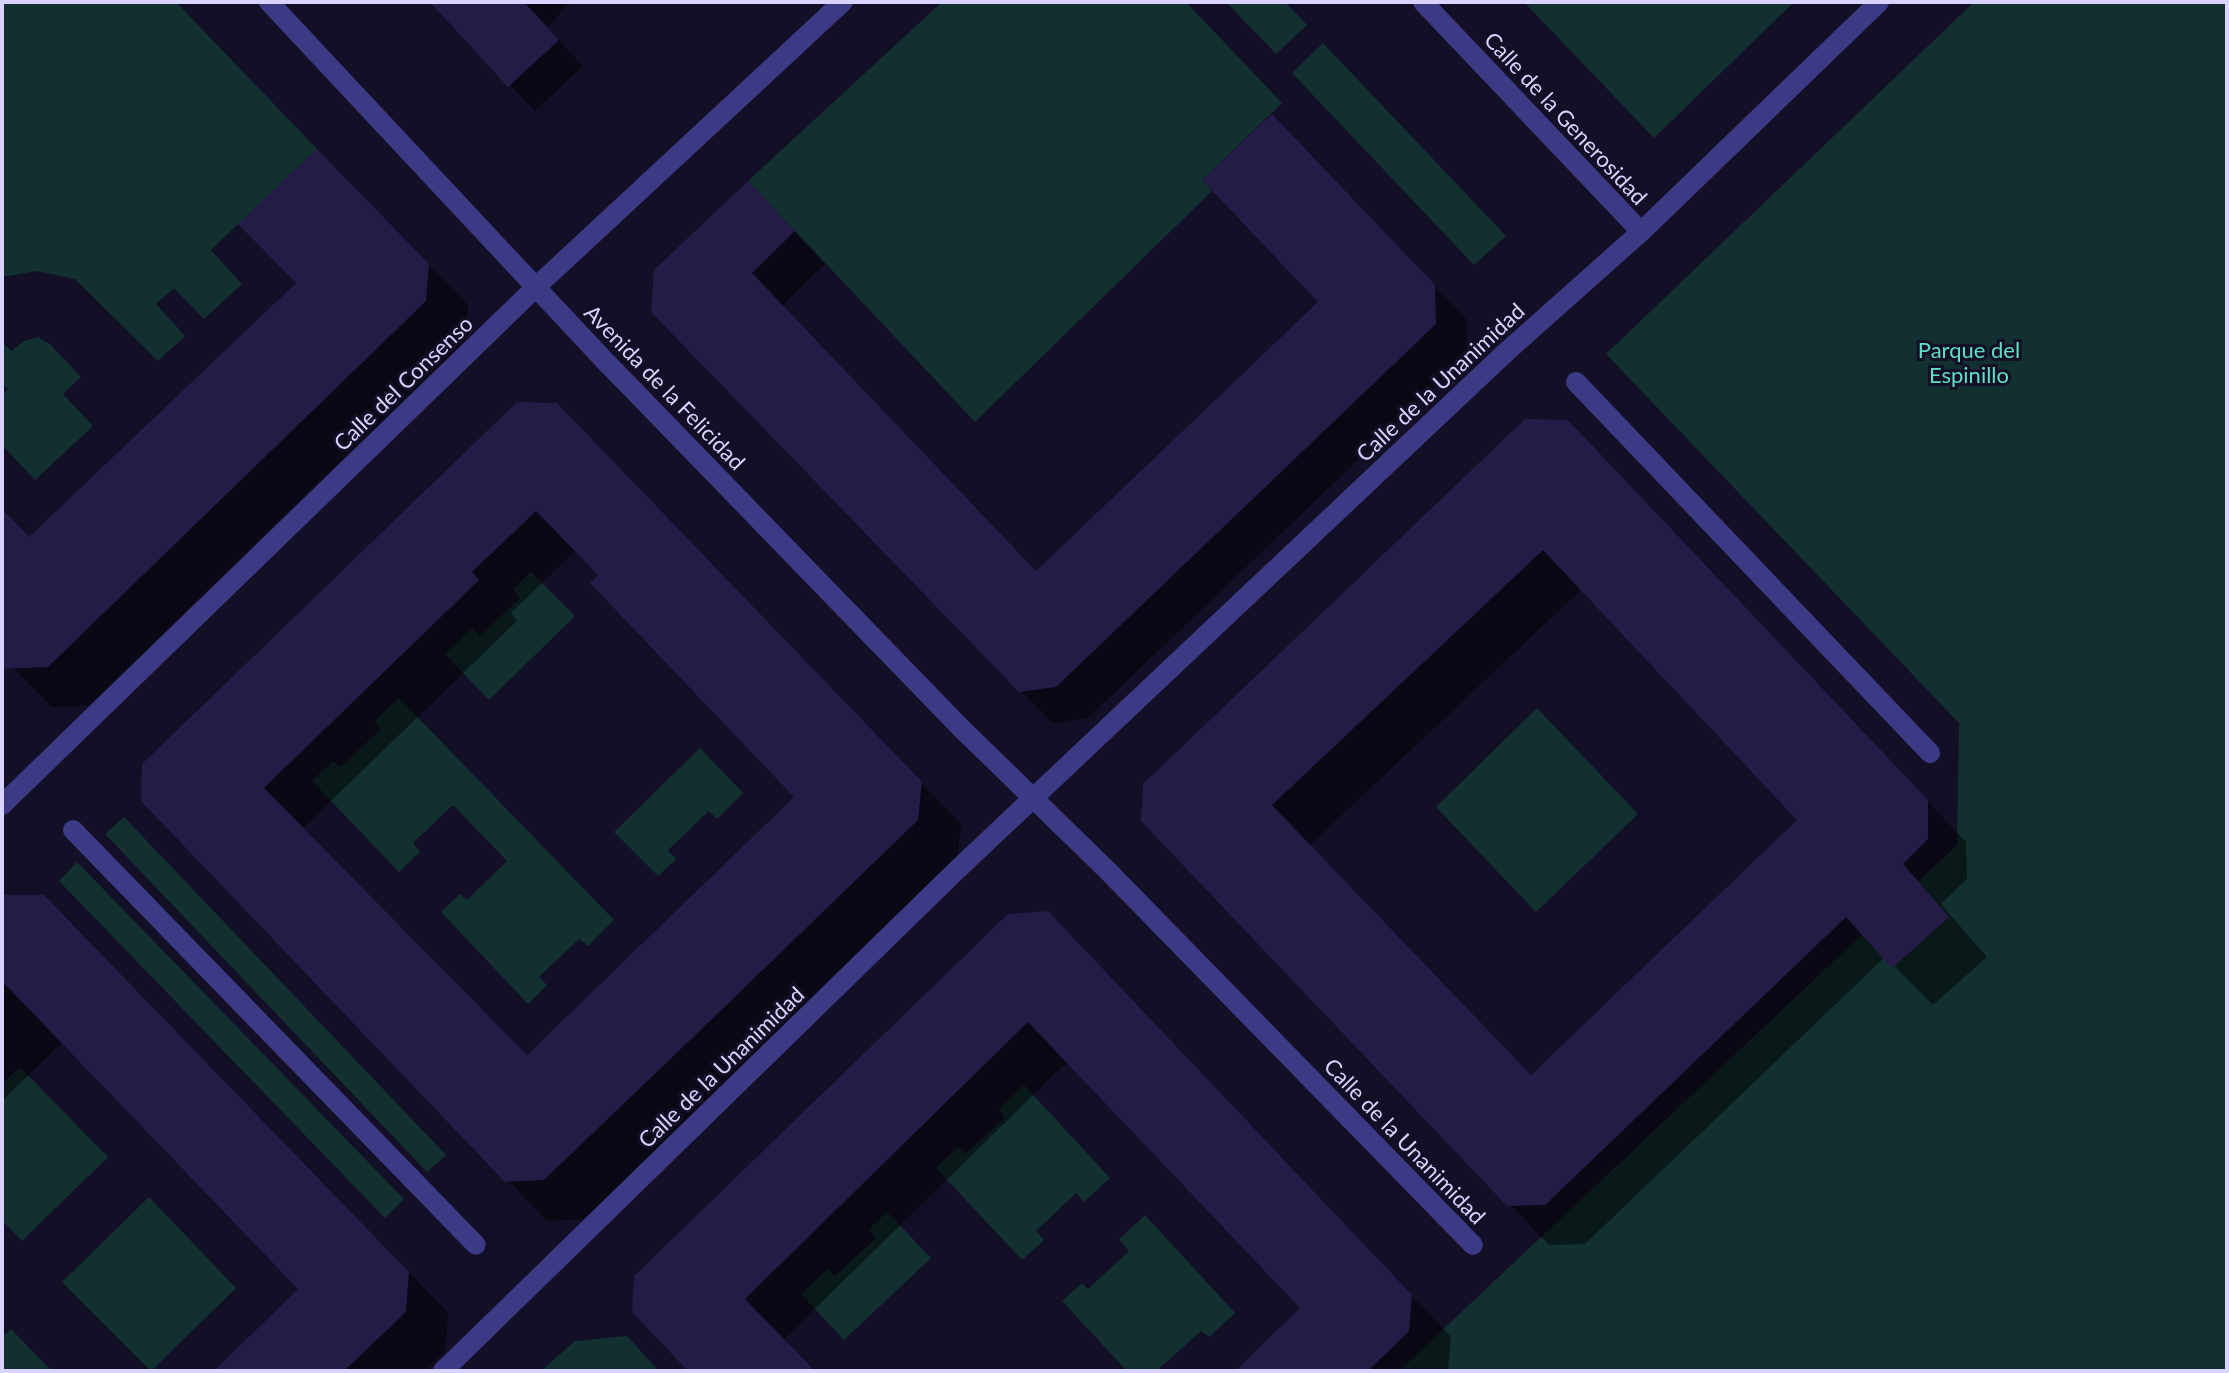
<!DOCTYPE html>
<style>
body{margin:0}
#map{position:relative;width:2229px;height:1373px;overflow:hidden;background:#130f26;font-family:Lato,sans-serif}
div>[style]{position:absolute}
.green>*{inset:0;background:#12302f}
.shadow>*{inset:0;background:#0007}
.building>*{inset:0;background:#241b47}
.pedestrian>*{height:20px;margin:-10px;padding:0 10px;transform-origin:10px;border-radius:10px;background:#3d3a85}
.minor>*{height:20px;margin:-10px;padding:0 10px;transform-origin:10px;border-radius:10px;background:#3d3a85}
span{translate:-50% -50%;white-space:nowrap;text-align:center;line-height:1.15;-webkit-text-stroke:6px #130f26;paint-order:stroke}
.street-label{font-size:22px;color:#d9d4ff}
.park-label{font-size:22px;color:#5fe0c0}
.frame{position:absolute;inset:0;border:4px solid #d9d4ff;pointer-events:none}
</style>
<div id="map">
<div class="green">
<div style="clip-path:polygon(2px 2px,176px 2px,317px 149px,211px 250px,242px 284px,204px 319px,174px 288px,156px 304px,185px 336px,158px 361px,75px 279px,37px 271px,2px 277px)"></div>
<div style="clip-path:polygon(942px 2px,1186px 2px,1282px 103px,1202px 180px,1212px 191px,975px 422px,748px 181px)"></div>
<div style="clip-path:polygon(1226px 2px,1285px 2px,1307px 25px,1276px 54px)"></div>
<div style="clip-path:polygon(1524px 2px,1794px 2px,1654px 138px)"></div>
<div style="clip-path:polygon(1974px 2px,2227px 2px,2227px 1371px,1399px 1371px,1957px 845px,1959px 723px,1606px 354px)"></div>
<div style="clip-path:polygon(1323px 43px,1506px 236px,1474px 265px,1292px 73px)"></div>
<div style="clip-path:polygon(38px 337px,50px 344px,81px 377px,63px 394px,93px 426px,35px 480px,2px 445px,2px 395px,8px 389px,2px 383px,2px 342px,11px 351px,24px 341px)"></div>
<div style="clip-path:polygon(531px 572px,575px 616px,489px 700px,445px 654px,472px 628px,480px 636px,520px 598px,513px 589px)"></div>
<div style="clip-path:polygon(399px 698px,614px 920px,588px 946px,579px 939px,539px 977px,547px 985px,528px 1004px,441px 912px,460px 894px,467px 900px,507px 861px,453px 805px,413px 843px,420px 852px,399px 872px,312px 781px,333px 761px,341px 767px,381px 729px,374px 721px)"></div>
<div style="clip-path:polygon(1537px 708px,1638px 814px,1536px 912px,1436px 807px)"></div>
<div style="clip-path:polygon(700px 748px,743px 793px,717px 819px,709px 811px,668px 850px,676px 859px,658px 876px,614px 832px)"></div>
<div style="clip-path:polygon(124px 817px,446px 1155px,427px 1172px,105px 834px)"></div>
<div style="clip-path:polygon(77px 862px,404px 1199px,385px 1218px,59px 881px)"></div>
<div style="clip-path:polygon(20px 1067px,108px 1157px,22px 1241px,2px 1220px,2px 1084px)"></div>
<div style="clip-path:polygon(1024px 1085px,1110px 1178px,1084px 1202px,1076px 1193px,1036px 1231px,1044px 1240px,1022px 1260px,936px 1168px,958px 1147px,965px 1154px,1005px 1118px,999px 1109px)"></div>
<div style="clip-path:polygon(149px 1197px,236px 1288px,151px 1371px,62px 1282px)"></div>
<div style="clip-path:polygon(887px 1212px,931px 1258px,844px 1340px,801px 1294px,827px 1269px,835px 1276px,876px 1238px,869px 1229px)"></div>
<div style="clip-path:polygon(1145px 1215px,1235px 1313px,1209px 1337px,1201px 1331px,1160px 1368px,1161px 1371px,1127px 1371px,1062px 1301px,1082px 1283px,1088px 1289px,1129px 1251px,1119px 1239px)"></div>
<div style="clip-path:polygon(11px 1329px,52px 1371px,2px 1371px,2px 1337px)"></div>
<div style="clip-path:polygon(627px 1336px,659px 1371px,541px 1371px,575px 1341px)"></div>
</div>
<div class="shadow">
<div style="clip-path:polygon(432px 2px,570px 2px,547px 28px,583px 66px,535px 111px)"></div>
<div style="clip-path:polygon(1303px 148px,1466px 319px,1467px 356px,1088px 718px,1052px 723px,653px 311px,779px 215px,825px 264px,782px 306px,1036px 574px,1320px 302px)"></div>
<div style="clip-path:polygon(317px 152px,468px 305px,465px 340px,88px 706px,52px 707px,2px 657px,2px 510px,30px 539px,299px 283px)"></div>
<div style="clip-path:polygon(evenodd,596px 445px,961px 824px,957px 860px,584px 1219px,547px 1221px,143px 800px,596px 445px,576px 550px,797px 797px,528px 1058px,302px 829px,517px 621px,511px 613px,576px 550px)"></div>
<div style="clip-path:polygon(evenodd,1607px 462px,1966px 842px,1967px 879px,1941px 904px,1987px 957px,1933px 1005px,1885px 957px,1585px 1244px,1549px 1245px,1143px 820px,1607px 462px,1582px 589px,1800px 820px,1531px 1077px,1310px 845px,1582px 589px)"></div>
<div style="clip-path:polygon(2px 900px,83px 937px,448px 1313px,445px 1352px,425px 1371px,216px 1371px,301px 1289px,63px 1042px,2px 1101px)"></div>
<div style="clip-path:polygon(1009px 916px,1087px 954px,1451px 1337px,1448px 1371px,1238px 1371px,1303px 1308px,1068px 1061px,783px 1340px,813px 1371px,691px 1371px)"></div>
</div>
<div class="building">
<div style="clip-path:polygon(430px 2px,524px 2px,559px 40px,508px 87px)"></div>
<div style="clip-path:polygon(1272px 114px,1435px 285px,1436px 324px,1056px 687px,1019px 692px,651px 312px,654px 270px,748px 181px,795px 231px,752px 273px,1036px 571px,1318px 302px,1202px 180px)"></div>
<div style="clip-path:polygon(317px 149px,429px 264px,426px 301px,48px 667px,2px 669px,2px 509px,29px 537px,296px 283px,238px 224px)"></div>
<div style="clip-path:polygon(evenodd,517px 402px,557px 403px,922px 782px,918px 820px,712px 1019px,544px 1180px,505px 1182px,141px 801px,142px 764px,517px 402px,536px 511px,598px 575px,590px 583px,794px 797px,527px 1055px,264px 788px,479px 580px,472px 572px,536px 511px)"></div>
<div style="clip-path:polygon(evenodd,1525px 419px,1568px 420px,1928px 800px,1928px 839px,1903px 864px,1949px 917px,1892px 968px,1846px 917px,1545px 1205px,1507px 1206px,1141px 821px,1143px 784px,1525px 419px,1543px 550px,1797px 820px,1531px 1075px,1272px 805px,1543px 550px)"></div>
<div style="clip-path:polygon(2px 895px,44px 895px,409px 1272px,406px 1312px,344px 1371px,214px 1371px,298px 1289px,2px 981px)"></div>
<div style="clip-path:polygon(1048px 911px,1412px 1295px,1409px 1331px,1368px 1371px,1235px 1371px,1300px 1308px,1028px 1022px,745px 1299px,815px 1371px,688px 1371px,632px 1312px,634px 1276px,1008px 914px)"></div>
</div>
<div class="pedestrian">
<div style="left:1576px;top:382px;width:513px;rotate:46.34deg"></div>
<div style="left:73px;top:830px;width:578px;rotate:45.84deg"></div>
</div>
<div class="minor">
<div style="left:269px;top:2px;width:497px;rotate:46.9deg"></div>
<div style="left:609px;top:365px;width:506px;rotate:45.88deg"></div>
<div style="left:961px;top:728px;width:206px;rotate:44.2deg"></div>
<div style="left:1109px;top:872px;width:521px;rotate:45.7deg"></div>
<div style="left:1423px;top:2px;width:317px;rotate:46.5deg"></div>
<div style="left:2px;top:805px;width:744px;rotate:-44.13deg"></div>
<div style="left:536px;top:287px;width:419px;rotate:-42.9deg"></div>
<div style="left:443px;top:1371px;width:721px;rotate:-44.27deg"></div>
<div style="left:959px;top:868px;width:749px;rotate:-43.32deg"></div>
<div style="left:1504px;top:354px;width:183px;rotate:-41.7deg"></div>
<div style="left:1641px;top:232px;width:331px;rotate:-44deg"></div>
</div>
<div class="street-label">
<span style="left:1566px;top:118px;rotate:47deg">Calle de la Generosidad</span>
<span style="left:1440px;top:382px;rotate:-43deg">Calle de la Unanimidad</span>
<span style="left:403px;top:383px;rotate:-44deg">Calle del Consenso</span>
<span style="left:665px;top:387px;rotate:46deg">Avenida de la Felicidad</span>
<span style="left:721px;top:1067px;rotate:-44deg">Calle de la Unanimidad</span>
<span style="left:1405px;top:1141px;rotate:46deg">Calle de la Unanimidad</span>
</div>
<div class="park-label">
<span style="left:1969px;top:362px">Parque del<br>Espinillo</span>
</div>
<div class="frame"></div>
</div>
